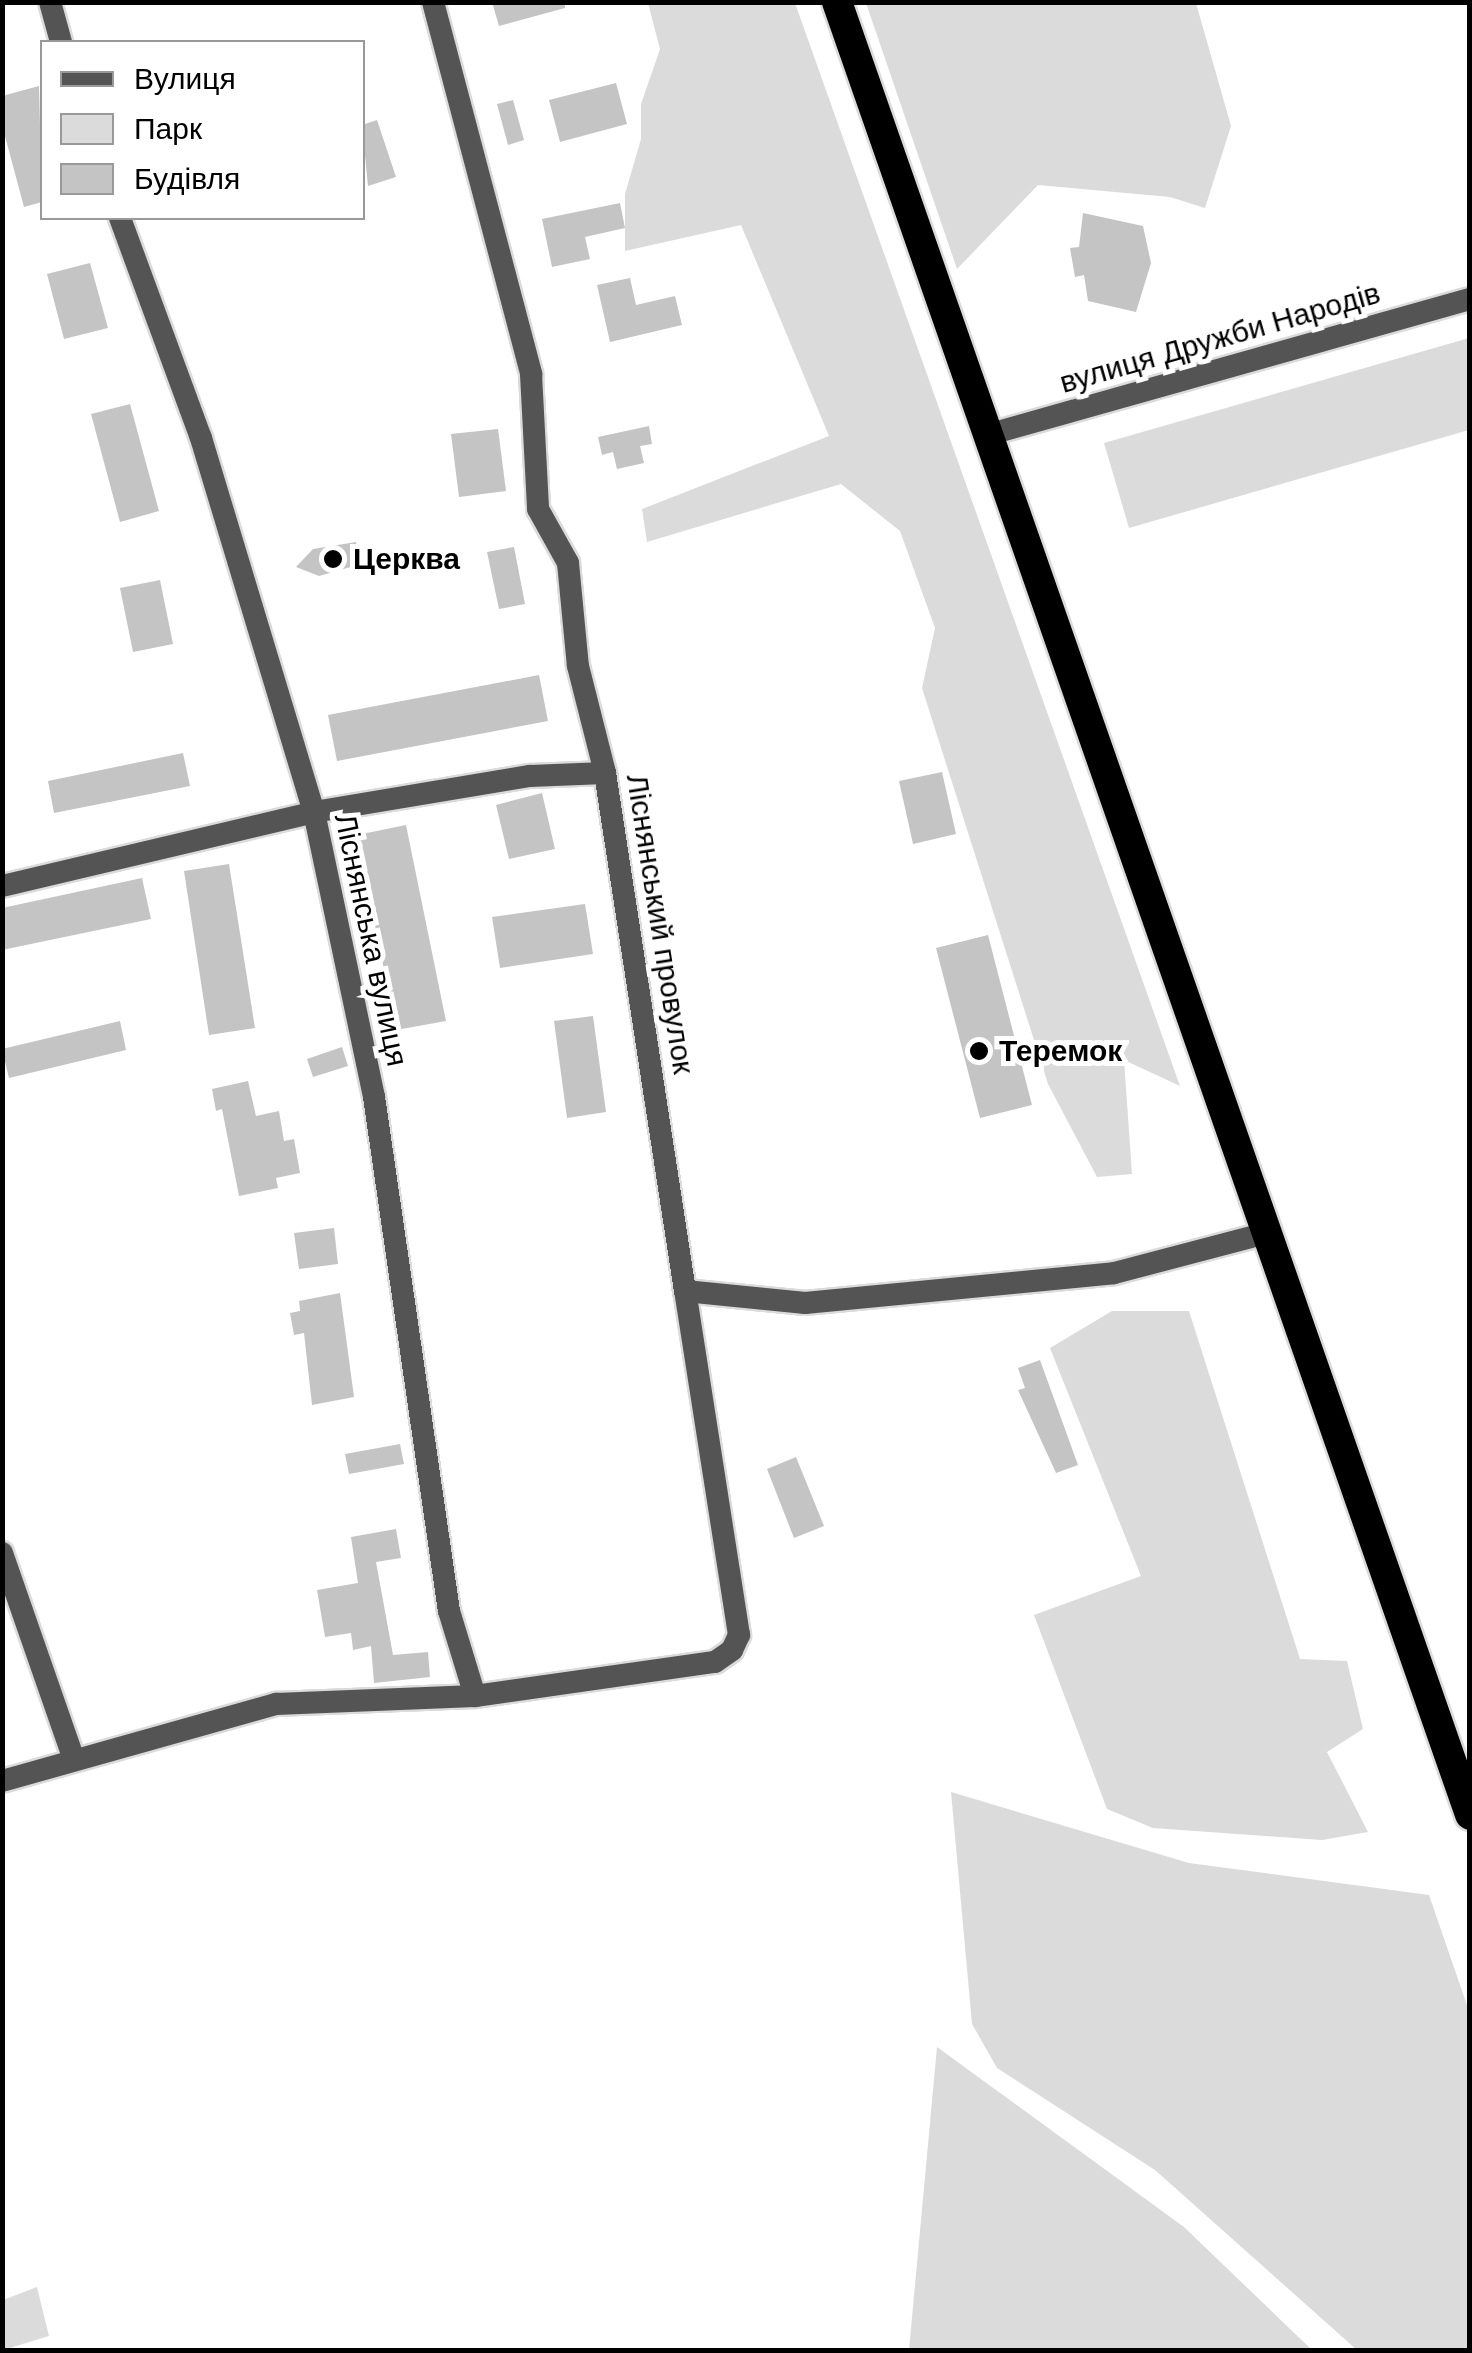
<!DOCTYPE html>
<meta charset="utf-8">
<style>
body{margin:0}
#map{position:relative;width:1472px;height:2353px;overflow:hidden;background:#fff;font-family:Arial,sans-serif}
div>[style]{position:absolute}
.green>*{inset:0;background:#dbdbdb}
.building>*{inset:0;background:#c4c4c4}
.roads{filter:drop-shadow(2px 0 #dbdbdb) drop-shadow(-2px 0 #dbdbdb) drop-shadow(0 2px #dbdbdb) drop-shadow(0 -2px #dbdbdb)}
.minor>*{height:22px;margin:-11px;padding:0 11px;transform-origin:11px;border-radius:11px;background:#545454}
.highway>*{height:30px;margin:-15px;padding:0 15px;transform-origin:15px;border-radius:15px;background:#000}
.dots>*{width:28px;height:28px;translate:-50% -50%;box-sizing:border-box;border:5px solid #fff;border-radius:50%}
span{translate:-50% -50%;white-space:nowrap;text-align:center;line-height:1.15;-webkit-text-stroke:10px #fff;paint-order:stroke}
.street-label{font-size:30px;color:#000}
.poi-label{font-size:30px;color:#000;font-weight:700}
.left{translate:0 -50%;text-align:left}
.frame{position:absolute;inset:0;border:5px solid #000;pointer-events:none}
.legend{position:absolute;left:40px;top:40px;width:325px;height:180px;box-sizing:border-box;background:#fff;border:2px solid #999;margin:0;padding:12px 18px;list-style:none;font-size:30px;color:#000}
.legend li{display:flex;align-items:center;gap:20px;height:50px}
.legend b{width:50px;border:2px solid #999}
</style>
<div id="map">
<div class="green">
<div style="clip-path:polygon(648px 3px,795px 3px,1180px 1086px,1124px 1060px,1132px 1174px,1097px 1177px,1048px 1084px,922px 688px,935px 628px,900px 531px,841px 484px,647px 542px,642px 509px,829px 436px,741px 225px,625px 251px,625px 194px,641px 139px,641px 104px,660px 49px)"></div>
<div style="clip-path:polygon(866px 3px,1196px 3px,1231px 126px,1205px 208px,1170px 197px,1038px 185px,957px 269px)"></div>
<div style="clip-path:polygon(1469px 338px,1469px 430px,1129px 528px,1104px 443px)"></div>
<div style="clip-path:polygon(1112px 1311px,1189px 1311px,1300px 1659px,1347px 1661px,1363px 1729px,1327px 1752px,1368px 1832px,1322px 1840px,1153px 1828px,1107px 1809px,1034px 1615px,1141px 1576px,1050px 1348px)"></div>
<div style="clip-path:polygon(951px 1792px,1189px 1863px,1429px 1895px,1469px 2011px,1469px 2350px,1357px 2350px,1155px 2170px,997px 2068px,972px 2024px)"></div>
<div style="clip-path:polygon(937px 2047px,1184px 2227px,1312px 2350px,909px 2350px)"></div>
<div style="clip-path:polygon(37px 2287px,49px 2336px,3px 2350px,3px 2300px)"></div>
</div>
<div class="building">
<div style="clip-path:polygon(492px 2px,565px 2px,565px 8px,499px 26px)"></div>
<div style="clip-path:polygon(616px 83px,627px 124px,560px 142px,549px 100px)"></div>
<div style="clip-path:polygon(39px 86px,42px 202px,24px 207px,2px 125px,2px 96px)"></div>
<div style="clip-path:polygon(513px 100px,524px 140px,508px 145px,497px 104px)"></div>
<div style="clip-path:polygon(377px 120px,396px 177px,368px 186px,362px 125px)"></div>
<div style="clip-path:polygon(620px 203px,625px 228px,585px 237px,590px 259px,552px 267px,542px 219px)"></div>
<div style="clip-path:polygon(1083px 213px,1143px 226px,1151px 263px,1136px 312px,1088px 301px,1084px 275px,1075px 277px,1070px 248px,1079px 247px)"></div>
<div style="clip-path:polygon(90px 263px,108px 328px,64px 339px,47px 274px)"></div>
<div style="clip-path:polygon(630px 278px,636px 305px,675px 296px,682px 325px,610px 342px,597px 285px)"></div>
<div style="clip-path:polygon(130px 404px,159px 511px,120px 522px,91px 414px)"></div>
<div style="clip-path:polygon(649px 426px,652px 444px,640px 446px,644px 463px,617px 469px,613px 452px,602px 455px,598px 437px)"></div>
<div style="clip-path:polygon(498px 429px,506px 491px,459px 497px,451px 434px)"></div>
<div style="clip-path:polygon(356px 542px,361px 564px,319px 576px,296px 567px,313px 549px)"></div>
<div style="clip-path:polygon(514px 547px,525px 604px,499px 609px,487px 552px)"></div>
<div style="clip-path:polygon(160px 580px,173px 644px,133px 652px,120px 588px)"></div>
<div style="clip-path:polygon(539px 675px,548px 721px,337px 761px,328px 715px)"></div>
<div style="clip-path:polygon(183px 753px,190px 786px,54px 813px,48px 781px)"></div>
<div style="clip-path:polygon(942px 772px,956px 834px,913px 844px,899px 781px)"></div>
<div style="clip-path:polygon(542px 793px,555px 849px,509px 859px,496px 805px)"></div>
<div style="clip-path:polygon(406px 825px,446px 1021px,396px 1030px,357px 835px)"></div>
<div style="clip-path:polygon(229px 864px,255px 1028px,209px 1035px,184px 871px)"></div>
<div style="clip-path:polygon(142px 878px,151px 919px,2px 950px,2px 908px)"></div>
<div style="clip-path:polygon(585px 904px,593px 954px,500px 968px,492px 917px)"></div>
<div style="clip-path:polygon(988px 935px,1032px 1105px,980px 1118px,936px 948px)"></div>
<div style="clip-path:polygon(593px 1016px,606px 1112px,567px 1118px,554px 1021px)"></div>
<div style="clip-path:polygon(120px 1021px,126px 1050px,9px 1078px,2px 1049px)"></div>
<div style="clip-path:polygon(342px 1047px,348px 1066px,313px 1077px,307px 1059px)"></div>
<div style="clip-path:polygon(248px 1081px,256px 1116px,279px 1111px,284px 1141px,294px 1139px,300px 1173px,276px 1178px,278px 1188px,239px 1196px,222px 1109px,216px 1111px,212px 1089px)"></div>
<div style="clip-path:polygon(334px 1228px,338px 1264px,299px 1269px,294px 1233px)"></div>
<div style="clip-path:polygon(340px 1293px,354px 1397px,312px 1405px,304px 1333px,294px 1335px,290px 1313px,300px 1311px,299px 1301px)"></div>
<div style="clip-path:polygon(1040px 1360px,1078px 1465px,1056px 1473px,1018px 1390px,1025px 1388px,1018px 1368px)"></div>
<div style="clip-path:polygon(400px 1444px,404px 1464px,349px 1474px,345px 1454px)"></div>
<div style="clip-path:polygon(796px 1457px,824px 1526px,794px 1538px,767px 1469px)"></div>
<div style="clip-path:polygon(396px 1529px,401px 1558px,376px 1562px,393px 1655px,428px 1652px,430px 1677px,374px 1683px,371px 1646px,353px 1650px,351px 1633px,325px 1637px,317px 1590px,358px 1583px,351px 1537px)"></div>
</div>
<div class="roads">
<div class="minor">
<div style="left:50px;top:2px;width:41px;rotate:74.6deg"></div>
<div style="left:433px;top:2px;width:385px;rotate:75.2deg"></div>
<div style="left:531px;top:374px;width:135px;rotate:87deg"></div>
<div style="left:538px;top:509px;width:62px;rotate:60.9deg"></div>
<div style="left:568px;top:563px;width:103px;rotate:84.5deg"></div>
<div style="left:578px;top:666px;width:110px;rotate:75.8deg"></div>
<div style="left:605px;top:773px;width:524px;rotate:81.22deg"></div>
<div style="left:685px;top:1291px;width:121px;rotate:5.7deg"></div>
<div style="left:805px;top:1303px;width:310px;rotate:-5.5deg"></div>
<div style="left:1114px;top:1273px;width:157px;rotate:-14.7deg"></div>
<div style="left:120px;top:218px;width:234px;rotate:69.8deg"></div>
<div style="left:201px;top:438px;width:391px;rotate:73.2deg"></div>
<div style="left:314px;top:812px;width:291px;rotate:78.1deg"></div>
<div style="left:374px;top:1097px;width:519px;rotate:81.7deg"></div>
<div style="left:449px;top:1611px;width:89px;rotate:73deg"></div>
<div style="left:987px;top:435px;width:502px;rotate:-15.73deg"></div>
<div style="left:2px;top:886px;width:321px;rotate:-13.3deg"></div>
<div style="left:314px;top:812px;width:219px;rotate:-9.5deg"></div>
<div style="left:530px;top:776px;width:75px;rotate:-2.3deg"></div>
<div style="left:2px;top:1553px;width:216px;rotate:70.8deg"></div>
<div style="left:2px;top:1781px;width:285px;rotate:-15.7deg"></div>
<div style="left:276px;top:1704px;width:199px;rotate:-2.3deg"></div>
<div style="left:475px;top:1696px;width:242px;rotate:-8.1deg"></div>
<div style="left:715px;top:1662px;width:21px;rotate:-35deg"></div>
<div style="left:732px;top:1650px;width:17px;rotate:-65deg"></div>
<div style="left:739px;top:1635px;width:348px;rotate:-98.9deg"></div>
</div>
<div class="highway">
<div style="left:837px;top:2px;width:1920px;rotate:70.75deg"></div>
</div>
</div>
<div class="dots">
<div style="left:333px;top:559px;background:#000"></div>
<div style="left:979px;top:1051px;background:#000"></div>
</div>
<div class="street-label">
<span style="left:1220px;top:338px;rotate:-16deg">вулиця Дружби Народів</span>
<span style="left:660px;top:924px;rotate:81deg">Ліснянський провулок</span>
<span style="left:371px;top:940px;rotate:78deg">Ліснянська вулиця</span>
</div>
<div class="poi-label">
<span class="left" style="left:353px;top:559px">Церква</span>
<span class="left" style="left:999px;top:1051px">Теремок</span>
</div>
<div class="frame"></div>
<ul class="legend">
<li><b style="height:12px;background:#545454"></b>Вулиця</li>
<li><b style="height:28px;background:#dbdbdb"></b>Парк</li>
<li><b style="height:28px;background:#c4c4c4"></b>Будівля</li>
</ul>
</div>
